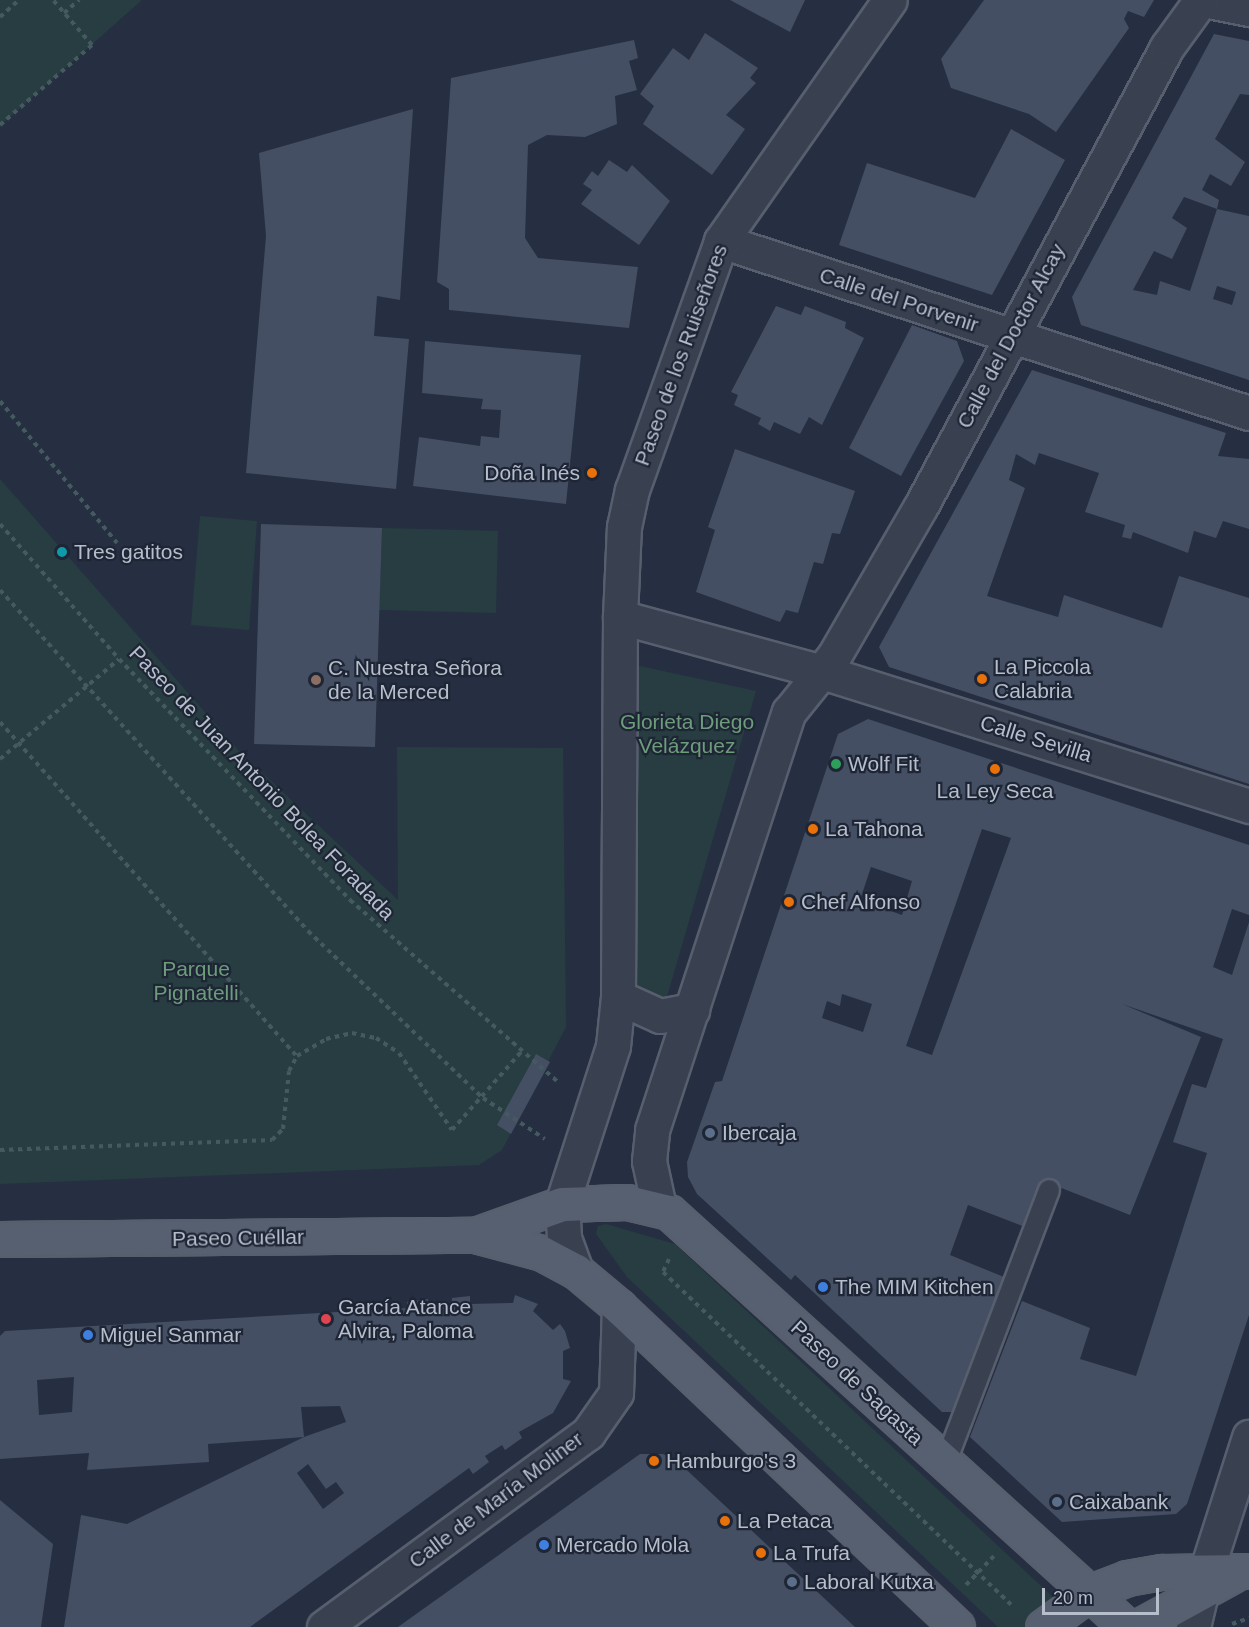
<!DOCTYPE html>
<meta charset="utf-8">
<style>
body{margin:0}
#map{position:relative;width:1249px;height:1627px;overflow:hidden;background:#252f41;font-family:Arial,sans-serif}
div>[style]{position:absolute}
.green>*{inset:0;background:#273d42}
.building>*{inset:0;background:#444f63}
.path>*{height:4px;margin-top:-2px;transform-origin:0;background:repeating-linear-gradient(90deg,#455a5f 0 4.5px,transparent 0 9px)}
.roads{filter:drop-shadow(2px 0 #575f6e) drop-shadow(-2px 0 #575f6e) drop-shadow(0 2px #575f6e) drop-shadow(0 -2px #575f6e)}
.service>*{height:20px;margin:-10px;padding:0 10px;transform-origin:10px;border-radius:10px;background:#394151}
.minor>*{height:33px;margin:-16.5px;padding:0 16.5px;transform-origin:16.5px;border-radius:16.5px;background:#394151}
.tertiary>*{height:33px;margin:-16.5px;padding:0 16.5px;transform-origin:16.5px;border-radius:16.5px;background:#394151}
.primary>*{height:33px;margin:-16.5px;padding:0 16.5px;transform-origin:16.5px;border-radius:16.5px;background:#576070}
.dots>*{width:16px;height:16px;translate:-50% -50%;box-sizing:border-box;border:3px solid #1e2636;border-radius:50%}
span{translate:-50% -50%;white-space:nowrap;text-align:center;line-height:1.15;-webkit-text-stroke:4.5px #1e2636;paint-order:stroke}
.street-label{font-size:21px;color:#b6bdcb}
.poi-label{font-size:21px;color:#b6bdcb}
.right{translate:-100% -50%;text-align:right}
.left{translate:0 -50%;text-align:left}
.park-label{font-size:21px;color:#6d9c7b}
.scale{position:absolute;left:1042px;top:1588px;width:117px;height:27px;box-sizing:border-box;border:3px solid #b6bdcb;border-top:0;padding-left:8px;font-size:18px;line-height:21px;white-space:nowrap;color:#b6bdcb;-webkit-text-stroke:4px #1e2636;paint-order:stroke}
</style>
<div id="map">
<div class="green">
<div style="clip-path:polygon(0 0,142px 0,0 126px)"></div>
<div style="clip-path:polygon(0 479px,240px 752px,398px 900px,397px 747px,563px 748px,566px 1027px,502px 1150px,479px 1165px,0 1184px)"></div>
<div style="clip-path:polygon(200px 516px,257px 521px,249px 630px,191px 625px)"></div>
<div style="clip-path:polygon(382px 528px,498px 531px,496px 613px,379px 610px)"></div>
<div style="clip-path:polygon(635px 665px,756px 691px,664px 1007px,628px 989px)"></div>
<div style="clip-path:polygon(606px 1224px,675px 1244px,1070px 1613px,1050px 1627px,998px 1627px,627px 1277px,596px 1234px,598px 1226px)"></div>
</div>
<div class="building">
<div style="clip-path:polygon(730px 0,805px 0,790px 32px)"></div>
<div style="clip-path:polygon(984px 0,1154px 0,1144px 17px,1128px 11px,1124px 19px,1129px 28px,1056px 132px,1029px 114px,951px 88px,941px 59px)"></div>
<div style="clip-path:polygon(705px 33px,758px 68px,750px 78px,756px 83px,726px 115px,745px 129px,712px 175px,643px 124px,654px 106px,640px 94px,673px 48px,689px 60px)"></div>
<div style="clip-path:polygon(evenodd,1214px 34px,1249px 41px,1249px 95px,1240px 94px,1215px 139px,1245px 162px,1231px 186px,1210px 174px,1202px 190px,1219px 200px,1217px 209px,1184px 197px,1172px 218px,1187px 228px,1172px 259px,1154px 251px,1133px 290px,1157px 295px,1160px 281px,1190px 291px,1217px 209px,1249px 216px,1249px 380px,1081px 325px,1072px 297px,1214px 34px,1217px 286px,1236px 292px,1232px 305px,1213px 299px,1217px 286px)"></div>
<div style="clip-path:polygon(634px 40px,638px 58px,629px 61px,637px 90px,615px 96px,617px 124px,585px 137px,547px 135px,528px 145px,525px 238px,538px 258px,638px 267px,629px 328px,449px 310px,449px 289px,437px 282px,451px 78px)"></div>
<div style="clip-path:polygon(413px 109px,400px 300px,377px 296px,374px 336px,409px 339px,396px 489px,246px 473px,266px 236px,259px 153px)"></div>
<div style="clip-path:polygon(1011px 129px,1065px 160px,992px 295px,839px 245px,867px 163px,975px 198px)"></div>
<div style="clip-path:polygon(609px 160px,627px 172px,632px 165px,670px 201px,639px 245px,581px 204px,592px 190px,583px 184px,592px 171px,598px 176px)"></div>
<div style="clip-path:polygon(776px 306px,801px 315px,805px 306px,846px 322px,845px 328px,864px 338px,822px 425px,809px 417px,800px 434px,774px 422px,770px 431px,758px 424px,761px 418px,734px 405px,738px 395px,731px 392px)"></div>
<div style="clip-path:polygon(912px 325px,957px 341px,964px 361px,901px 476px,849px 448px)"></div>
<div style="clip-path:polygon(425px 341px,581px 355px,566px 504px,413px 486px,419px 437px,480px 446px,481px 436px,499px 438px,501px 410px,481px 409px,483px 399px,422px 393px)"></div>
<div style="clip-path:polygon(1032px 370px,1226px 433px,1218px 456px,1249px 459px,1249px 529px,1223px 521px,1216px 538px,1194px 531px,1188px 553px,1133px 532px,1131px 539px,1122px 537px,1125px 525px,1085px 512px,1099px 473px,1039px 453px,1035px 465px,1016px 454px,1009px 480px,1025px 488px,987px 596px,1058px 617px,1064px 595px,1162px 628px,1179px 576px,1249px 598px,1249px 784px,889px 667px,879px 647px)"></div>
<div style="clip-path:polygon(735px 449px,855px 491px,840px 534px,832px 533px,823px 564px,814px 562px,798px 613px,786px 610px,780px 622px,696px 592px,715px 530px,708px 527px)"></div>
<div style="clip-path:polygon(261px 524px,382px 528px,375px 747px,254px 744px)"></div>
<div style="clip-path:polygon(evenodd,868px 719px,1249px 845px,1249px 915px,1232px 909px,1213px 967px,1232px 975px,1249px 922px,1249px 1315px,1187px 1504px,1176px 1514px,1062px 1522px,970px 1437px,1022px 1301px,1090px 1328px,1080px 1359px,1136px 1376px,1207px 1153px,1173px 1142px,1192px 1084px,1206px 1088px,1223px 1039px,1122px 1004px,1201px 1037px,1130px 1215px,1041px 1180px,1025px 1227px,968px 1205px,950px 1255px,1004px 1277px,953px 1412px,942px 1412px,795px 1275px,791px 1280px,697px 1194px,688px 1177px,687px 1162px,715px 1082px,722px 1081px,838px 734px,868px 719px,982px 829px,1011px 838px,932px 1055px,906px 1046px,982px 829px,868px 719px,871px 867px,912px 881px,902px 915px,860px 900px,871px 867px,868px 719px,842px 994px,872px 1004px,863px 1032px,822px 1018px,827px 1001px,840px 1006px,842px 994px)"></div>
<div style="clip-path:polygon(536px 1054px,550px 1062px,511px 1134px,497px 1125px)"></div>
<div style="clip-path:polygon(evenodd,515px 1295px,538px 1304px,533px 1311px,553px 1330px,560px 1324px,565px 1331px,570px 1348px,563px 1351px,563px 1379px,571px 1381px,553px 1413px,519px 1432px,522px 1438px,505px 1450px,502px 1445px,485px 1456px,489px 1462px,473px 1474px,469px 1468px,250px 1627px,64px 1627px,81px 1515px,127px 1524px,304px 1437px,208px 1444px,209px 1462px,87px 1470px,89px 1453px,0 1459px,0 1336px,5px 1331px,408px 1308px,407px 1302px,428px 1299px,429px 1307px,452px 1305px,452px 1298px,470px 1296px,470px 1304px,513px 1303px,515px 1295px,74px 1377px,72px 1412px,39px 1415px,37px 1380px,74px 1377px,515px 1295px,340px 1406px,346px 1422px,304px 1437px,301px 1407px,340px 1406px,515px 1295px,308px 1464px,326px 1489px,336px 1482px,344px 1493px,323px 1509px,297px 1473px,308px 1464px)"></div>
<div style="clip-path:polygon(640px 1454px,663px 1454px,676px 1460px,855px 1627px,398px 1627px)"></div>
<div style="clip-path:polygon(0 1500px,53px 1544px,41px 1627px,0 1627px)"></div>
</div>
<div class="path">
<div style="left:64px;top:13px;width:20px;rotate:-41deg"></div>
<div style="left:0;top:17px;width:25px;rotate:-42deg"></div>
<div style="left:0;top:125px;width:122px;rotate:-41deg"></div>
<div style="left:92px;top:45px;width:60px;rotate:-130.9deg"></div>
<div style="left:0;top:401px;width:184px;rotate:50.5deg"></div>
<div style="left:0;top:524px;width:180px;rotate:48.6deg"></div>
<div style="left:119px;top:659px;width:334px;rotate:46.2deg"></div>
<div style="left:350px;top:900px;width:278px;rotate:41.2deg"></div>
<div style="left:0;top:590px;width:460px;rotate:47.9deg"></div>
<div style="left:308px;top:931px;width:242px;rotate:43.7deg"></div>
<div style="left:483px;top:1098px;width:74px;rotate:33.5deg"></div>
<div style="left:0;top:722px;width:447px;rotate:48.4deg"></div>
<div style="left:0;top:759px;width:155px;rotate:-40deg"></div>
<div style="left:0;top:1150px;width:272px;rotate:-2.1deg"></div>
<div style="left:272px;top:1140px;width:16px;rotate:-45deg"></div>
<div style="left:283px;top:1129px;width:58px;rotate:-84.1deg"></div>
<div style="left:289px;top:1071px;width:17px;rotate:-62deg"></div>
<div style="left:297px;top:1056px;width:34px;rotate:-30deg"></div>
<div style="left:326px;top:1039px;width:27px;rotate:-13deg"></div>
<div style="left:352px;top:1033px;width:25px;rotate:12deg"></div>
<div style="left:376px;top:1038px;width:27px;rotate:33deg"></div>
<div style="left:399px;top:1053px;width:93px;rotate:55.5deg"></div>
<div style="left:452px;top:1130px;width:104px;rotate:-48.5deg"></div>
<div style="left:669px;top:1259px;width:14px;rotate:115deg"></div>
<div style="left:663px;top:1272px;width:483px;rotate:43.7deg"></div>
<div style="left:966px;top:1585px;width:40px;rotate:-46deg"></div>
<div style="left:1232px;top:1624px;width:18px;rotate:-19deg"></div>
</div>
<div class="roads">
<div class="service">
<div style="left:945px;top:1464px;width:293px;rotate:-69.2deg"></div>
</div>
<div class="minor">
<div style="left:1203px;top:0;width:47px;rotate:11.1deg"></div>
<div style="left:721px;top:241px;width:555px;rotate:18.04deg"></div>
<div style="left:620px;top:617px;width:209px;rotate:15.2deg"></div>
<div style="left:822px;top:672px;width:448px;rotate:17.4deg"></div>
<div style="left:618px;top:997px;width:46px;rotate:24.3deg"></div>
<div style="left:660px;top:1016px;width:33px;rotate:-11deg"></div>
<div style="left:659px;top:1207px;width:47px;rotate:-102.3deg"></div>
<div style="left:649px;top:1161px;width:31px;rotate:-84deg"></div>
<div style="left:652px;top:1130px;width:440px;rotate:-71.9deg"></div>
<div style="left:789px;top:712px;width:72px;rotate:-51.2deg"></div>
<div style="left:834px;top:656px;width:173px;rotate:-59.9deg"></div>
<div style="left:921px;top:506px;width:521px;rotate:-61.81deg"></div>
<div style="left:1167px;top:47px;width:58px;rotate:-54.1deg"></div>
<div style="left:576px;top:1271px;width:35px;rotate:-110deg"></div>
<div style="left:564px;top:1238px;width:34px;rotate:-93deg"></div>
<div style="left:562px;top:1204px;width:166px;rotate:-72.1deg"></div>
<div style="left:613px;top:1046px;width:49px;rotate:-84.2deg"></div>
<div style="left:618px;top:997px;width:380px;rotate:-89.7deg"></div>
<div style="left:620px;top:617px;width:90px;rotate:-87.5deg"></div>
<div style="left:624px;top:527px;width:38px;rotate:-78deg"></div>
<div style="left:632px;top:490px;width:264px;rotate:-70.3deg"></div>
<div style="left:721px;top:241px;width:294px;rotate:-55deg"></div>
<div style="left:324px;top:1627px;width:328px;rotate:-36.3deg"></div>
<div style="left:588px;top:1433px;width:49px;rotate:-55deg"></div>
<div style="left:616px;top:1393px;width:86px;rotate:-88deg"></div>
<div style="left:1193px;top:1627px;width:57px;rotate:-76.7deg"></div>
</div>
<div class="tertiary">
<div style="left:1206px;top:1572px;width:142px;rotate:-72.3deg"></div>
</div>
<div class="primary">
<div style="left:475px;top:1235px;width:92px;rotate:-19.6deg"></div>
<div style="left:562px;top:1204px;width:65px;rotate:-1.8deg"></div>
<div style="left:627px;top:1202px;width:43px;rotate:13.4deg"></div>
<div style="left:669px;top:1212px;width:618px;rotate:42.18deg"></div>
<div style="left:0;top:1239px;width:475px;rotate:-0.5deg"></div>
<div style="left:475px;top:1235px;width:69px;rotate:15deg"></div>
<div style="left:542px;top:1253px;width:38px;rotate:28deg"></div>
<div style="left:576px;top:1271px;width:56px;rotate:39.9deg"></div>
<div style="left:619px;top:1307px;width:465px;rotate:43.4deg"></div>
<div style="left:1043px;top:1627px;width:59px;rotate:-36.1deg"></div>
<div style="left:1091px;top:1592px;width:39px;rotate:-21deg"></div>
<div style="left:1127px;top:1578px;width:36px;rotate:-10deg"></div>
<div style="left:1162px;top:1572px;width:87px;rotate:-0.7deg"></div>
<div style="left:1138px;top:1627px;width:108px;rotate:-28.7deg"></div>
</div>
</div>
<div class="dots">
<div style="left:592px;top:473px;background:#e8710a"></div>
<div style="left:62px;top:552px;background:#0f9aa8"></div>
<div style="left:982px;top:679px;background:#e8710a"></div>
<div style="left:316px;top:680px;background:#8d6e63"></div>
<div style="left:836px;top:764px;background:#2e9e5b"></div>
<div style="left:995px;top:769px;background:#e8710a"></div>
<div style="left:813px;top:829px;background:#e8710a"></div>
<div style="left:789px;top:902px;background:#e8710a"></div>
<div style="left:710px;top:1133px;background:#5c6f8a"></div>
<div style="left:823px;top:1287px;background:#3f7fe0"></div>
<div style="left:326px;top:1319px;background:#e0444e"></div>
<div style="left:88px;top:1335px;background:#3f7fe0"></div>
<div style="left:654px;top:1461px;background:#e8710a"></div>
<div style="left:1057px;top:1502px;background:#5c6f8a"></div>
<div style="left:725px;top:1521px;background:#e8710a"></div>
<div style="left:544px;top:1545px;background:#3f7fe0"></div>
<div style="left:761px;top:1553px;background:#e8710a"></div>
<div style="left:792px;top:1582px;background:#5c6f8a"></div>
</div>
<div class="street-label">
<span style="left:899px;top:300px;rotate:18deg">Calle del Porvenir</span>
<span style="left:1011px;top:336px;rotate:-62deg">Calle del Doctor Alcay</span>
<span style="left:681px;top:355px;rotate:-70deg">Paseo de los Ruiseñores</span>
<span style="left:1036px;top:739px;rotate:17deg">Calle Sevilla</span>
<span style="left:262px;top:783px;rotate:46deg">Paseo de Juan Antonio Bolea Foradada</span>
<span style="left:238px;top:1238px;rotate:-1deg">Paseo Cuéllar</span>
<span style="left:857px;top:1383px;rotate:43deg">Paseo de Sagasta</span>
<span style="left:496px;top:1500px;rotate:-37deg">Calle de María Moliner</span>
</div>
<div class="poi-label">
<span class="right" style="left:580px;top:473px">Doña Inés</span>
<span class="left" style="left:74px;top:552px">Tres gatitos</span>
<span class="left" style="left:994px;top:679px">La Piccola<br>Calabria</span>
<span class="left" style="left:328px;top:680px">C. Nuestra Señora<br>de la Merced</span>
<span class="left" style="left:848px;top:764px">Wolf Fit</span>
<span style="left:995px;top:791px">La Ley Seca</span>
<span class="left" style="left:825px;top:829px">La Tahona</span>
<span class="left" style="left:801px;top:902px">Chef Alfonso</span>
<span class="left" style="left:722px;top:1133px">Ibercaja</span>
<span class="left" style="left:835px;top:1287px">The MIM Kitchen</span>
<span class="left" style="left:338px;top:1319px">García Atance<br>Alvira, Paloma</span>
<span class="left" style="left:100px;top:1335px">Miguel Sanmar</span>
<span class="left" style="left:666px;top:1461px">Hamburgo's 3</span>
<span class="left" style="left:1069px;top:1502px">Caixabank</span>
<span class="left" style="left:737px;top:1521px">La Petaca</span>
<span class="left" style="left:556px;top:1545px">Mercado Mola</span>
<span class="left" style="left:773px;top:1553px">La Trufa</span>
<span class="left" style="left:804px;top:1582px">Laboral Kutxa</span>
</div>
<div class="park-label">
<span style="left:687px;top:734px">Glorieta Diego<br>Velázquez</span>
<span style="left:196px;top:981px">Parque<br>Pignatelli</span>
</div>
<div class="scale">20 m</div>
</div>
